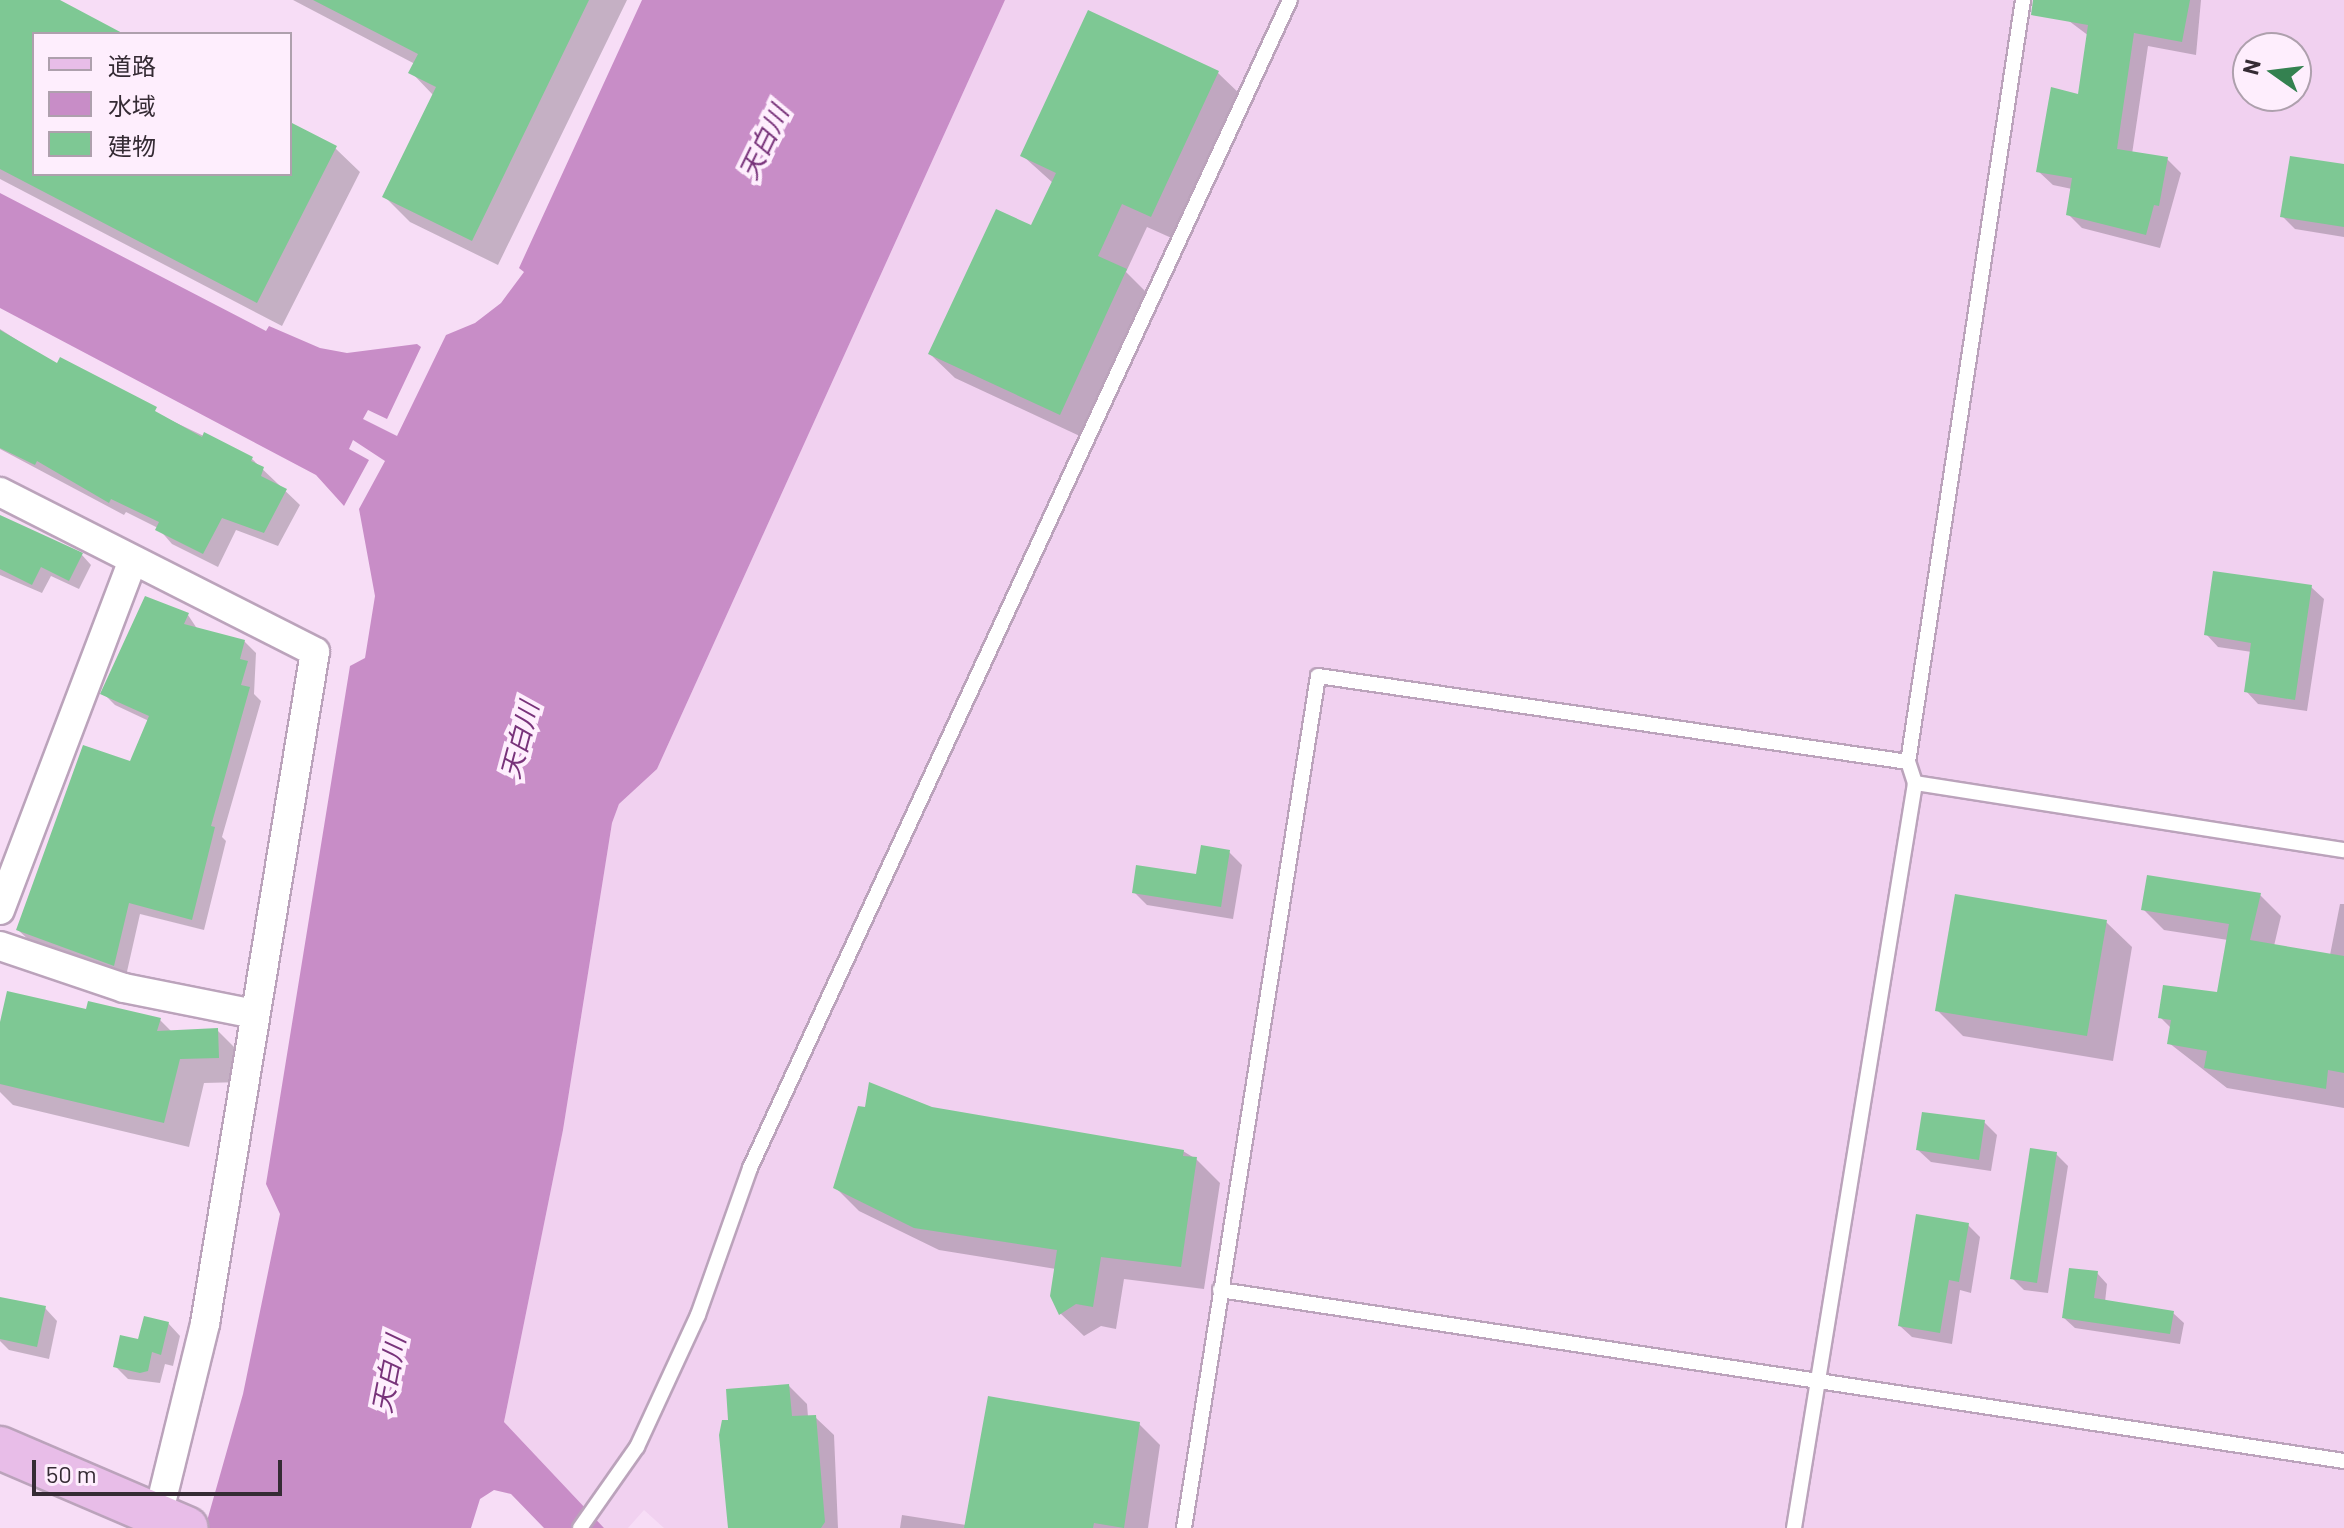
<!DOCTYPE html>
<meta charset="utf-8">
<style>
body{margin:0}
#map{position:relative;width:2344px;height:1528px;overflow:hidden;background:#f7ddf6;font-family:Barlow,"Noto Sans JP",sans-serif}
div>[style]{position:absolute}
.built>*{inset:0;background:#f1d1f0}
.water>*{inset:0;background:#c88dc7}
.shadow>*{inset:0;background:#0003}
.building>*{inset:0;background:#7ec894}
.roads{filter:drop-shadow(2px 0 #bba3bb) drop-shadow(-2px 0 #bba3bb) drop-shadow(0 2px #bba3bb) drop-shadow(0 -2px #bba3bb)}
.service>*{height:14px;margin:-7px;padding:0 7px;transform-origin:7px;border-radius:7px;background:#fff}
.minor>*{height:28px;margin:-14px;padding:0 14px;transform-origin:14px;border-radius:14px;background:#fff}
.primary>*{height:42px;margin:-21px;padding:0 21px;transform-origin:21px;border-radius:21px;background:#e8bde8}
span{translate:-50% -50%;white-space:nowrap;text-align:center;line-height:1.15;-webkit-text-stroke:8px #feeefd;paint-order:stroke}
.water-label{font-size:26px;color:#78337a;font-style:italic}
.legend{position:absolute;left:32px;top:32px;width:260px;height:144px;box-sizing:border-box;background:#feeefd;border:2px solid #aea0ad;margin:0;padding:10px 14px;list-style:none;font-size:24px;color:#352b34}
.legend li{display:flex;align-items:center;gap:16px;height:40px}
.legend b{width:40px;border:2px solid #aea0ad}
.north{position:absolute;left:2232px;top:32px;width:80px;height:80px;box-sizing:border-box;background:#feeefd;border:2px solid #aea0ad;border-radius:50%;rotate:284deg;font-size:22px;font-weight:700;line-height:32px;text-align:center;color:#352b34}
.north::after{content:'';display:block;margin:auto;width:28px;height:36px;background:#348150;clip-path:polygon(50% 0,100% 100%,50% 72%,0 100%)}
.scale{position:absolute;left:32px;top:1460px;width:250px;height:36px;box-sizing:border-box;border:4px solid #352b34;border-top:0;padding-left:10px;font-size:24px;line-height:28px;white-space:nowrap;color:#352b34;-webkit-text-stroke:6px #feeefd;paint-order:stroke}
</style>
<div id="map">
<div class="built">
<div style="clip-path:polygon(evenodd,1005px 0,2344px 0,2344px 1528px,664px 1528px,644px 1510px,628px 1528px,604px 1528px,504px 1422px,563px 1130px,612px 823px,619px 804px,657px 769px,1005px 0,2248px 48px,2296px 48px,2296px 96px,2248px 96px,2248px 48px)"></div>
</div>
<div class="water">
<div style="clip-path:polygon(642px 0,1005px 0,657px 769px,619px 804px,612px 823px,563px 1130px,504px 1422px,604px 1528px,544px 1528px,511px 1494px,494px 1490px,480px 1499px,471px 1528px,205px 1528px,243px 1394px,280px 1214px,266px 1184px,350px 666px,365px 658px,375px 596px,359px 509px,385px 461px,353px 440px,349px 449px,369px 460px,344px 506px,316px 475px,0 308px,0 193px,266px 331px,269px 326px,320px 348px,347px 353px,417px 344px,421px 347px,387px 419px,368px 410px,363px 419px,397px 436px,446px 335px,475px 323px,501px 303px,524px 272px,519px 268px)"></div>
</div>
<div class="shadow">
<div style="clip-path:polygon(6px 0,56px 0,120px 34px,34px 34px,34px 174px,290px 174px,290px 124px,335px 148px,360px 172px,282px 326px,0 179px,0 10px)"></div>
<div style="clip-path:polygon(293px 0,627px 0,498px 265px,410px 222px,385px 197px,434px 96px,411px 72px,415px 64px)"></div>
<div style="clip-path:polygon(2073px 0,2201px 0,2196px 55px,2148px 46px,2132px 154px,2167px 159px,2181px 173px,2160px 248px,2082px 228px,2068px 214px,2072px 189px,2053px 185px,2038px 171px,2080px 97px,2089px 36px,2069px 21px)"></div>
<div style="clip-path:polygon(1218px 73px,1243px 97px,1176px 240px,1147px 227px,1126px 272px,1150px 296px,1084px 438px,955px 378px,930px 354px,1032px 228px,1053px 183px,1023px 156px)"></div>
<div style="clip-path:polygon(2344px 167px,2344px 237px,2295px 229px,2282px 216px)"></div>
<div style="clip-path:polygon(0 329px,57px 366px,252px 459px,300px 505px,278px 546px,236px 530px,218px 567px,172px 544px,158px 528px,126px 512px,124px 515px,0 449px)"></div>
<div style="clip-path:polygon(0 517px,82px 555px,91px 565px,79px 589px,51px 576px,42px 593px,0 575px)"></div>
<div style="clip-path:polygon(2311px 587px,2324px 599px,2307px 711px,2258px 704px,2246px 691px,2252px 652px,2218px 647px,2206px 634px)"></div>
<div style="clip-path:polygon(188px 615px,198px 630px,244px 641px,256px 653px,254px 694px,261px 701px,222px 837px,226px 841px,204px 930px,140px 914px,126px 976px,30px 941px,18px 930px,132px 764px,149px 721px,115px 705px,103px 693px)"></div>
<div style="clip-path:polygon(1229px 852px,1242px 865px,1233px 919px,1147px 905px,1134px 892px,1198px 876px)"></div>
<div style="clip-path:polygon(2260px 895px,2281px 916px,2274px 946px,2330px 955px,2340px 904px,2344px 904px,2344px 1108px,2227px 1088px,2169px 1043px,2172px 1029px,2160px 1017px,2219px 994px,2228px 940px,2164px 930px,2143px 909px)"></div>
<div style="clip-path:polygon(2106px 922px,2132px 947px,2113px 1061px,1963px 1036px,1937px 1010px)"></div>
<div style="clip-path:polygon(87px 1012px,160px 1020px,172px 1032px,217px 1030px,242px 1055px,243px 1082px,204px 1083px,189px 1147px,13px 1105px,0 1092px,0 1030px)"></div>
<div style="clip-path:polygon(932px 1109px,1183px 1151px,1196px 1159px,1220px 1183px,1204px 1289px,1124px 1279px,1116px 1329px,1101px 1326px,1084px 1336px,1060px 1313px,1056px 1269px,939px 1250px,859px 1211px,835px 1187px)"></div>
<div style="clip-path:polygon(1984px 1122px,1997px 1135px,1991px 1171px,1931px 1162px,1918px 1150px)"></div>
<div style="clip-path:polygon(2056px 1154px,2068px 1166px,2048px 1293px,2024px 1290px,2012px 1278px)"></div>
<div style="clip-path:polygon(1968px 1225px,1980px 1237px,1971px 1293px,1960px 1290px,1952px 1344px,1912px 1337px,1900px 1326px)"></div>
<div style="clip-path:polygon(2097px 1273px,2107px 1284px,2105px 1302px,2173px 1313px,2184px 1323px,2180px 1344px,2075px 1328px,2064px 1318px)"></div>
<div style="clip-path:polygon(45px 1308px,57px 1321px,49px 1359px,9px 1350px,0 1341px,0 1318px)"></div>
<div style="clip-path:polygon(168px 1323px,180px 1336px,173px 1366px,165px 1364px,160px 1383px,128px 1379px,115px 1366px,139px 1341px)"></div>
<div style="clip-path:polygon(789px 1386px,807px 1404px,808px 1417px,815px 1417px,834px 1435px,838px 1528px,729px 1528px,730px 1422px)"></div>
<div style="clip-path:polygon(1139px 1424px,1160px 1445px,1148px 1528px,900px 1528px,902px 1515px,966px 1525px)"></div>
</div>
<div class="building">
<div style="clip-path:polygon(0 0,60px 0,124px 34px,34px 34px,34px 174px,290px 174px,290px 122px,337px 146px,257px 303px,0 169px)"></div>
<div style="clip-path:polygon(313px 0,589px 0,472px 241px,382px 197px,436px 87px,408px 73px,418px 54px)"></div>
<div style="clip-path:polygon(2033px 0,2190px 0,2182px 42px,2134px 33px,2117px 149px,2168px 157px,2159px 206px,2154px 205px,2146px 235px,2066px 215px,2072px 178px,2036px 172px,2051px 87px,2078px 94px,2088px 25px,2031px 15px)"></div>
<div style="clip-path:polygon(1088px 10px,1219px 71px,1151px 217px,1122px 204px,1098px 256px,1127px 269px,1060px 415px,928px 354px,996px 209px,1031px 225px,1056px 173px,1020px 156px)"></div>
<div style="clip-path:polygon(2290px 156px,2344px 164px,2344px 227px,2280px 217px)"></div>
<div style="clip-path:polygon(0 330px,57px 363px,60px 357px,157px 407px,155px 411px,202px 437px,204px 432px,253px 457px,251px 461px,264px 467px,261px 476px,287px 489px,264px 533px,222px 518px,203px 554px,155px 530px,159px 522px,111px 499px,109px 503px,37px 461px,35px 465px,0 448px)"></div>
<div style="clip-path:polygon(0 515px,83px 553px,69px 581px,41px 567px,32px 585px,0 569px)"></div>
<div style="clip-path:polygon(2213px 571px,2312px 585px,2295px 700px,2244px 692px,2251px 643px,2204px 635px)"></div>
<div style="clip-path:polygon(145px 596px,189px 613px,184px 624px,245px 640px,240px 659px,248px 661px,241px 685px,250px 687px,211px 826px,215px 827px,192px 920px,129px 903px,114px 966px,16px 930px,83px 745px,130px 761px,149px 716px,100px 694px)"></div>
<div style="clip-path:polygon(1201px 845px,1230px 850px,1221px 907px,1132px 893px,1136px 865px,1196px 874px)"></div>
<div style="clip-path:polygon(2147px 875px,2261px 893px,2250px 940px,2344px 956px,2344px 1073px,2328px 1070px,2326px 1089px,2204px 1068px,2207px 1051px,2167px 1044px,2171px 1020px,2158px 1018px,2163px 985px,2217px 992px,2229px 924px,2141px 910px)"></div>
<div style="clip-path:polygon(1955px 894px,2107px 920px,2087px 1036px,1935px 1011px)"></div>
<div style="clip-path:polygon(7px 991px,86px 1009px,88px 1001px,161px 1018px,157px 1031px,218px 1028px,219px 1058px,180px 1059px,164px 1123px,0 1084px,0 1022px)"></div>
<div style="clip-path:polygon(869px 1082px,932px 1107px,1184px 1150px,1183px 1156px,1197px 1157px,1181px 1267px,1101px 1257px,1093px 1307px,1076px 1304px,1059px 1315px,1050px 1296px,1057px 1250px,914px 1228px,833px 1188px,858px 1106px,865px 1107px)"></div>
<div style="clip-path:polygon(1922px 1112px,1985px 1120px,1979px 1160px,1916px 1150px)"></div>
<div style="clip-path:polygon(2030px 1148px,2057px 1152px,2037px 1283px,2010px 1279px)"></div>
<div style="clip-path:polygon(1916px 1214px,1969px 1223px,1959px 1282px,1949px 1280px,1940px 1333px,1898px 1326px)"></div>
<div style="clip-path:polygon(2069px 1268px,2098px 1271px,2094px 1298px,2174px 1311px,2170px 1334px,2062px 1318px)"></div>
<div style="clip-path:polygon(0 1297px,46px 1306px,37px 1347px,0 1339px)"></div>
<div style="clip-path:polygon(144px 1316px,169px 1322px,161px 1355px,152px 1352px,148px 1371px,140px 1373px,113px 1367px,120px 1335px,138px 1339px)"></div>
<div style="clip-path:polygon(789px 1384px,792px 1416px,816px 1415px,825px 1522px,821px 1528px,728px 1528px,719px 1435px,722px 1420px,728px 1420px,726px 1389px)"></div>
<div style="clip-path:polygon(988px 1396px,1140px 1422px,1124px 1528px,1094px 1523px,1093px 1528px,964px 1528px)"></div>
</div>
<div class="roads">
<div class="service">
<div style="left:1915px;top:783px;width:434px;rotate:8.9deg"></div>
<div style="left:1220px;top:1290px;width:1137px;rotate:8.65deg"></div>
<div style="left:580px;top:1528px;width:99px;rotate:-54.9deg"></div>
<div style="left:637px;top:1447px;width:145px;rotate:-65.2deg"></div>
<div style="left:698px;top:1315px;width:156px;rotate:-70.5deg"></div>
<div style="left:750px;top:1168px;width:1287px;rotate:-65.19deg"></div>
<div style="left:1184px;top:1528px;width:862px;rotate:-81.06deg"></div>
<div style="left:1318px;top:676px;width:596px;rotate:8.29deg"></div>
<div style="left:1794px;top:1528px;width:755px;rotate:-80.77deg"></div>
<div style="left:1915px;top:783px;width:22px;rotate:-108deg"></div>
<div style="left:1908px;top:762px;width:771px;rotate:-81.42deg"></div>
</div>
<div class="minor">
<div style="left:0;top:492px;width:353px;rotate:26.9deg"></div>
<div style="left:315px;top:652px;width:681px;rotate:99.3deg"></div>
<div style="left:205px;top:1324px;width:197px;rotate:103.8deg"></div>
<div style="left:0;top:910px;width:374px;rotate:-69.2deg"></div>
<div style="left:0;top:946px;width:131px;rotate:18.7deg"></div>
<div style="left:124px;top:988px;width:133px;rotate:11.3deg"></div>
</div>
<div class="primary">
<div style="left:0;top:1448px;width:203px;rotate:23.2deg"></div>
</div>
</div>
<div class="water-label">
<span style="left:763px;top:142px;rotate:-64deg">天白川</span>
<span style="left:519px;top:740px;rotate:-75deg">天白川</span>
<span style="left:388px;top:1374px;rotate:-79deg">天白川</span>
</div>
<ul class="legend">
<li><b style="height:10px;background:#e8bde8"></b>道路</li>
<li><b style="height:22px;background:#c88dc7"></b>水域</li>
<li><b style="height:22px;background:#7ec894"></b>建物</li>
</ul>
<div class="north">N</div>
<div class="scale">50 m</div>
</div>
